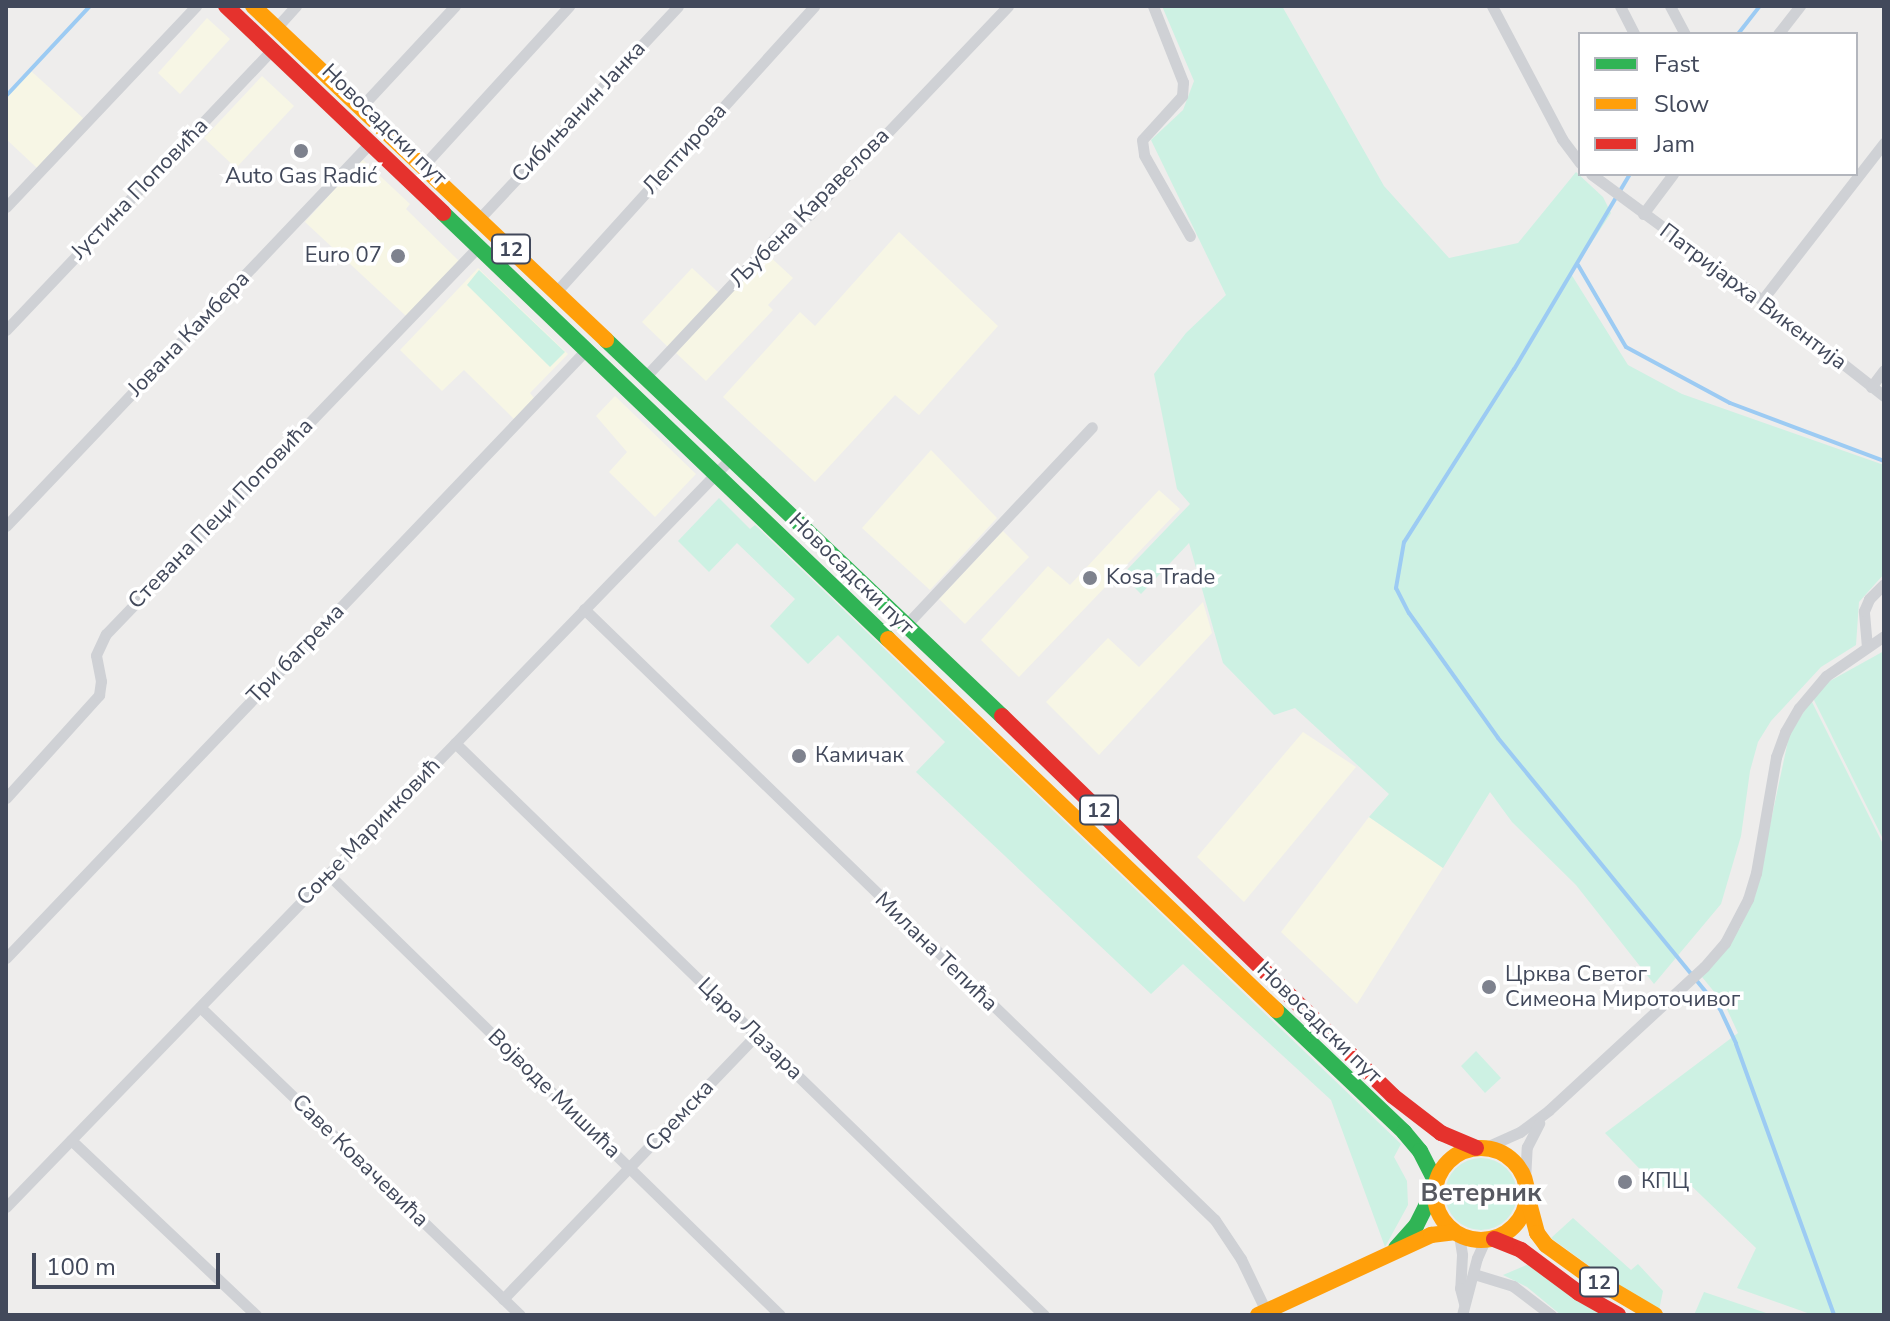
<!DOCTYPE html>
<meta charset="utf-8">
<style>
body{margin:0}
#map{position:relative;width:1890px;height:1321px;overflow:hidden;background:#eeedec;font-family:"Nunito Sans",sans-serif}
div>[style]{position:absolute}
.commercial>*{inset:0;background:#f7f6e5}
.green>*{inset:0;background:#cdf1e3}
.round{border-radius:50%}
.stream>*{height:4px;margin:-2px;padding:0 2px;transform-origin:2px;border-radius:2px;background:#9ccbf3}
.street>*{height:11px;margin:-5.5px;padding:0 5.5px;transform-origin:5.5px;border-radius:5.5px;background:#cfd1d5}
.fast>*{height:16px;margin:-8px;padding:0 8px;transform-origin:8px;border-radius:8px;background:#30b455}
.slow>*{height:16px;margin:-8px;padding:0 8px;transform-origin:8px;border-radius:8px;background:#ff9f0a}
.slow>.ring{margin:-8px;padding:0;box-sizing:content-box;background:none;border:16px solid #ff9f0a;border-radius:50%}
.jam>*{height:16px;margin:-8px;padding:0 8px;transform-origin:8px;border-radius:8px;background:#e5322d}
.dots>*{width:22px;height:22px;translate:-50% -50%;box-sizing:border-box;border:4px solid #fff;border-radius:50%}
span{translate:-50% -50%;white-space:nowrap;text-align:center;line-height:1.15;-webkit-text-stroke:7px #fff;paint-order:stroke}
.shield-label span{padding:2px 6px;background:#fff;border:2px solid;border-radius:6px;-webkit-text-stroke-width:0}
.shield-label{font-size:20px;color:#42495b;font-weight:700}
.street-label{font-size:22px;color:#42495b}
.poi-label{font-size:22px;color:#42495b}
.right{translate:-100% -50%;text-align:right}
.left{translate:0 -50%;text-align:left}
.quarter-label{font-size:26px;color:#575961;font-weight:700}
.frame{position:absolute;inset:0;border:8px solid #42495b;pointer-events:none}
.legend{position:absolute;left:1578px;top:32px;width:280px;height:144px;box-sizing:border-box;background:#fff;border:2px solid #b3b6bd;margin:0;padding:10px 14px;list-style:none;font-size:24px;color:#42495b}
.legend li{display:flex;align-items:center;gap:16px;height:40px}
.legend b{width:40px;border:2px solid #b3b6bd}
.scale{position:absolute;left:32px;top:1253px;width:188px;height:36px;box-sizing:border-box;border:4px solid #42495b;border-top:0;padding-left:10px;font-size:24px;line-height:28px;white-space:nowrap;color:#42495b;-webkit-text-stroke:6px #fff;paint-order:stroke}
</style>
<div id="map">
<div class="commercial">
<div style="clip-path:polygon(207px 18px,230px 39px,180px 94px,158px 73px)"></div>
<div style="clip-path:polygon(31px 71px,83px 118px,37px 168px,6px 139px,6px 98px)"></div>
<div style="clip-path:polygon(262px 76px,294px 106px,236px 168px,204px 138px)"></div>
<div style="clip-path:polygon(362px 159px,410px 204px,406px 209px,459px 261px,406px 316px,305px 222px)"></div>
<div style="clip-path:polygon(899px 232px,998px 326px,919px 415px,895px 395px,815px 482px,723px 397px,800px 312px,815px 326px)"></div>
<div style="clip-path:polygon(767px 254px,793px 278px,768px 305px,773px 310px,706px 381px,676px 353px)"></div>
<div style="clip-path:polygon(478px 268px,568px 354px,530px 393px,534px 398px,514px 419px,464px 370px,442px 391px,400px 350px)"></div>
<div style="clip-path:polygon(692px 268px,719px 293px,668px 347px,642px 322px)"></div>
<div style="clip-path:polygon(615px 396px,696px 474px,655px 517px,609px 472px,627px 452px,596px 416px)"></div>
<div style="clip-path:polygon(931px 450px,997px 518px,930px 590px,862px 528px)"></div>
<div style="clip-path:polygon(1159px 490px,1180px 509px,1019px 677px,981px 640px,1048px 566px,1070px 585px)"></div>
<div style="clip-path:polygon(1003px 531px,1029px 557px,965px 624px,939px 599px)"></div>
<div style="clip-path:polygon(1203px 602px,1212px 633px,1099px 755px,1046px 702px,1108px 638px,1139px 667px)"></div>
<div style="clip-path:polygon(1303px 732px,1356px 767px,1244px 902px,1197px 857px)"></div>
<div style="clip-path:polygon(1369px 817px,1443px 868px,1357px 1004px,1281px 932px)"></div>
</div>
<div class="green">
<div style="clip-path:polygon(1162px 6px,1282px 6px,1384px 186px,1449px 258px,1518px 243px,1576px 172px,1603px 197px,1611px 213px,1571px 274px,1628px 365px,1682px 394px,1884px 465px,1884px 574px,1859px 602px,1856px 645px,1821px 667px,1771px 721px,1758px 742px,1750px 771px,1741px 836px,1721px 904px,1654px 984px,1576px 885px,1512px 822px,1490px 792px,1443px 868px,1369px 817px,1389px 794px,1295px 708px,1274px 715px,1223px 663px,1189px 543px,1141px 594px,1122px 575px,1190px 504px,1177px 489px,1154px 374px,1186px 333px,1226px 295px,1151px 140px,1183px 110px,1194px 81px)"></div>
<div style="clip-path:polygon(479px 270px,565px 352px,550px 367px,467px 285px)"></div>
<div style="clip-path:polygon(719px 498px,750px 529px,755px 525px,1401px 1144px,1394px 1157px,1407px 1181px,1408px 1205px,1385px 1247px,1331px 1100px,1183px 964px,1151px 994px,916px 772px,945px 742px,838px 635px,808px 664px,770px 626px,795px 599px,737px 543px,709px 572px,678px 541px)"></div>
<div style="clip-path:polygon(1884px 651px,1884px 841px,1810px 692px)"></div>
<div style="clip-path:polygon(1811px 700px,1884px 846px,1884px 1315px,1813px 1315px,1737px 1288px,1756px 1248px,1678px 1173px,1660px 1190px,1605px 1133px,1738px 1033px,1725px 1005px,1702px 977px,1740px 928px,1755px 896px,1789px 736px)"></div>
<div style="clip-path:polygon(1476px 1051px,1501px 1078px,1485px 1093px,1461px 1066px)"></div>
<div class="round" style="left:1445px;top:1158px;width:72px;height:72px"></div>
<div style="clip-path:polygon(1573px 1218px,1631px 1270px,1638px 1264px,1663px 1291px,1659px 1310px,1610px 1281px,1551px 1238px)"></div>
<div style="clip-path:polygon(1529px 1264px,1607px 1315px,1561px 1315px,1527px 1287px,1503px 1275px)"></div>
<div style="clip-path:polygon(1704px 1292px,1772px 1315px,1694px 1315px)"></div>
</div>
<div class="stream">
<div style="left:1738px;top:34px;width:36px;rotate:-52deg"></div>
<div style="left:6px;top:96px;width:123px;rotate:-47deg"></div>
<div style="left:1630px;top:174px;width:227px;rotate:120.7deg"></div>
<div style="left:1514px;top:369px;width:205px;rotate:122.4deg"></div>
<div style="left:1404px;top:542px;width:47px;rotate:99.9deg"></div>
<div style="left:1396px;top:588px;width:28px;rotate:63deg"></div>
<div style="left:1409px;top:613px;width:153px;rotate:54.5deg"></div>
<div style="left:1498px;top:738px;width:350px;rotate:50.7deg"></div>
<div style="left:1720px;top:1009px;width:38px;rotate:65deg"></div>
<div style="left:1736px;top:1044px;width:288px;rotate:70.1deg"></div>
<div style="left:1578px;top:265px;width:95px;rotate:59.7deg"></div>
<div style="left:1626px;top:347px;width:118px;rotate:28.3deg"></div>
<div style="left:1730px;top:403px;width:165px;rotate:20.6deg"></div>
</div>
<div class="street">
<div style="left:1153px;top:6px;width:82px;rotate:68.5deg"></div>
<div style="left:1183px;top:82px;width:14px;rotate:94deg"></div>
<div style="left:1182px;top:96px;width:59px;rotate:132.3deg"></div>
<div style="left:1142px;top:140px;width:15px;rotate:82deg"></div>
<div style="left:1144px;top:155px;width:93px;rotate:60.4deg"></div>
<div style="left:1492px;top:6px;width:150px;rotate:62.2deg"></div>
<div style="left:1562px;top:139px;width:30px;rotate:53deg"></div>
<div style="left:1620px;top:6px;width:31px;rotate:63deg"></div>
<div style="left:1670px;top:6px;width:32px;rotate:62deg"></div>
<div style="left:276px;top:28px;width:30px;rotate:-48deg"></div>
<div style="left:1778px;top:34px;width:36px;rotate:-52deg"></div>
<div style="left:361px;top:107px;width:138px;rotate:-47.1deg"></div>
<div style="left:423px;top:166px;width:217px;rotate:-47.6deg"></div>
<div style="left:1591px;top:174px;width:212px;rotate:36.4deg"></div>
<div style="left:1762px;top:300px;width:155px;rotate:38.2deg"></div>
<div style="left:6px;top:207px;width:277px;rotate:-46.6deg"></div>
<div style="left:1643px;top:214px;width:50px;rotate:-53.1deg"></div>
<div style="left:479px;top:219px;width:291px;rotate:-46.9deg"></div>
<div style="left:556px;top:292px;width:385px;rotate:-47.9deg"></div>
<div style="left:1762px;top:300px;width:199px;rotate:-52.2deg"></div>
<div style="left:6px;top:330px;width:388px;rotate:-46.5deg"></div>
<div style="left:646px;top:376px;width:193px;rotate:-46.9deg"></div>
<div style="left:778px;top:235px;width:38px;rotate:-33deg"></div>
<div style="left:810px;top:214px;width:287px;rotate:-46.4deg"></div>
<div style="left:1871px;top:387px;width:21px;rotate:-53deg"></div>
<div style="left:6px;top:526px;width:530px;rotate:-46.45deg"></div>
<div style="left:584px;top:609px;width:878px;rotate:44.08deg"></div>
<div style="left:1215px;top:1220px;width:47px;rotate:56.3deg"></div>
<div style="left:1241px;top:1259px;width:58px;rotate:64.3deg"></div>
<div style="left:907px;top:624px;width:270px;rotate:-46.8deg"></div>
<div style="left:1867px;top:647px;width:36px;rotate:-95deg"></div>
<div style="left:1864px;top:611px;width:13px;rotate:-67deg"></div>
<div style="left:1869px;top:599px;width:21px;rotate:-45deg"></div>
<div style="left:455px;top:743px;width:821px;rotate:44.16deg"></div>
<div style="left:6px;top:798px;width:139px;rotate:-47.9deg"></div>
<div style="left:99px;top:695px;width:14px;rotate:-82deg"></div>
<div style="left:101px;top:681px;width:26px;rotate:-101deg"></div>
<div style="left:96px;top:655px;width:23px;rotate:-65deg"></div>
<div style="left:106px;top:634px;width:537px;rotate:-46.13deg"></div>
<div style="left:328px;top:874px;width:631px;rotate:44.29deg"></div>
<div style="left:6px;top:958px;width:840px;rotate:-46.35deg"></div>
<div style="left:200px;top:1007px;width:444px;rotate:43.9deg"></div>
<div style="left:71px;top:1140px;width:255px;rotate:43.4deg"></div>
<div style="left:1484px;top:1148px;width:39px;rotate:-24deg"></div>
<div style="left:1520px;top:1132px;width:36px;rotate:-37deg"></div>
<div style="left:1549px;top:1110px;width:211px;rotate:-42.7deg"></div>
<div style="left:1704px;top:967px;width:32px;rotate:-49deg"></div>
<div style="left:1725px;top:943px;width:50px;rotate:-62.4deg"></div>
<div style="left:1748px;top:899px;width:27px;rotate:-73deg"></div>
<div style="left:1756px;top:873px;width:118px;rotate:-80.2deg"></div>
<div style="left:1776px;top:757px;width:27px;rotate:-70deg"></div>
<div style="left:1785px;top:732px;width:28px;rotate:-60deg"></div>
<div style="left:1799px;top:708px;width:42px;rotate:-49.8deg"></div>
<div style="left:1826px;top:676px;width:70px;rotate:-34.6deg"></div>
<div style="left:1525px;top:1180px;width:33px;rotate:-87deg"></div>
<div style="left:1527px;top:1147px;width:27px;rotate:-63deg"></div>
<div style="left:6px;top:1207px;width:1044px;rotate:-45.93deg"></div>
<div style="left:1459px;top:1235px;width:20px;rotate:81deg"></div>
<div style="left:1462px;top:1255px;width:33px;rotate:93deg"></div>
<div style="left:1460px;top:1288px;width:16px;rotate:75deg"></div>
<div style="left:1474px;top:1274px;width:41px;rotate:17.1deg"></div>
<div style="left:1513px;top:1286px;width:48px;rotate:37.3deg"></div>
<div style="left:503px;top:1299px;width:366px;rotate:-46.2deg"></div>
<div style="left:1462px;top:1315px;width:59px;rotate:-75.3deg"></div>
<div style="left:1477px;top:1258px;width:20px;rotate:-66deg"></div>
</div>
<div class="fast">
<div style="left:443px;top:213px;width:616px;rotate:43.75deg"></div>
<div style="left:606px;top:340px;width:546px;rotate:43.52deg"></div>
<div style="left:1276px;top:1010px;width:177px;rotate:43.6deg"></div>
<div style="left:1404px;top:1132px;width:25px;rotate:50deg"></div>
<div style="left:1420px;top:1151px;width:35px;rotate:63deg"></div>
<div style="left:1396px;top:1248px;width:30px;rotate:-48deg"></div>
<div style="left:1416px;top:1226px;width:40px;rotate:-63.4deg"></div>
</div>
<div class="slow">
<div style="left:253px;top:6px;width:486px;rotate:43.4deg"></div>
<div style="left:888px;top:639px;width:537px;rotate:43.72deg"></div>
<div class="ring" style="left:1435px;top:1148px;width:76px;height:76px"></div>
<div style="left:1528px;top:1199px;width:35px;rotate:75deg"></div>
<div style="left:1537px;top:1233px;width:15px;rotate:53deg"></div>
<div style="left:1546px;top:1245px;width:53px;rotate:35.8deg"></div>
<div style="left:1589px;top:1276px;width:77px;rotate:30.6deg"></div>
<div style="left:1258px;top:1315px;width:191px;rotate:-24.8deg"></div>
<div style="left:1431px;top:1235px;width:23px;rotate:-7deg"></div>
</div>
<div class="jam">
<div style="left:226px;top:6px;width:300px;rotate:43.6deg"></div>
<div style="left:1002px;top:716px;width:545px;rotate:44.18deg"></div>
<div style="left:1393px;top:1096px;width:61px;rotate:37.6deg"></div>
<div style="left:1441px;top:1133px;width:38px;rotate:23deg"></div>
<div style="left:1494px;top:1239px;width:29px;rotate:22deg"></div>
<div style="left:1521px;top:1250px;width:72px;rotate:36.6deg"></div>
<div style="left:1579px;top:1293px;width:45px;rotate:29.4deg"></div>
</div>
<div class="dots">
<div style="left:301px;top:151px;background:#7e828e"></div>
<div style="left:398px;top:256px;background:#7e828e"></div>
<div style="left:1090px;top:578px;background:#7e828e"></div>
<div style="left:799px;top:756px;background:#7e828e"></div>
<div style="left:1489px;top:987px;background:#7e828e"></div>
<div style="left:1625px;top:1182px;background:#7e828e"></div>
</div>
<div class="shield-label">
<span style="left:511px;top:249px">12</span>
<span style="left:1099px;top:810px">12</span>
<span style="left:1599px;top:1282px">12</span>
</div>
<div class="street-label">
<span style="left:579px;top:112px;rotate:-47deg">Сибињанин Јанка</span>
<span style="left:384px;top:125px;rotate:44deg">Новосадски пут</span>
<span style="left:685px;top:149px;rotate:-48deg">Лептирова</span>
<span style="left:140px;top:189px;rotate:-46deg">Јустина Поповића</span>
<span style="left:810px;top:208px;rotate:-45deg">Љубена Каравелова</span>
<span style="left:1753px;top:297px;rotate:37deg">Патријарха Викентија</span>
<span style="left:189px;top:334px;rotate:-46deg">Јована Камбера</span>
<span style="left:221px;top:514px;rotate:-46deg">Стевана Пеци Поповића</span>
<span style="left:851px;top:574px;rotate:44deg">Новосадски пут</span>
<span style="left:296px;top:654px;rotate:-46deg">Три багрема</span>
<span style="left:369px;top:832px;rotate:-46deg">Соње Маринковић</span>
<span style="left:936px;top:952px;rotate:44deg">Милана Тепића</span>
<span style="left:1319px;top:1023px;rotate:44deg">Новосадски пут</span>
<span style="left:750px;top:1029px;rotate:44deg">Цара Лазара</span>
<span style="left:554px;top:1094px;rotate:44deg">Војводе Мишића</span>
<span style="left:680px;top:1116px;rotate:-47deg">Сремска</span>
<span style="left:360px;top:1161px;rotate:44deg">Саве Ковачевића</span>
</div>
<div class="poi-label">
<span style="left:301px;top:177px">Auto Gas Radić</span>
<span class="right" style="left:382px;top:256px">Euro 07</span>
<span class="left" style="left:1106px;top:578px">Kosa Trade</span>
<span class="left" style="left:815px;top:756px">Камичак</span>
<span class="left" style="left:1505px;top:987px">Црква Светог<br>Симеона Мироточивог</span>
<span class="left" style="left:1641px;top:1182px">КПЦ</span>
</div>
<div class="quarter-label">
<span style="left:1481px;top:1193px">Ветерник</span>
</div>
<div class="frame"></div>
<ul class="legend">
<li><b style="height:10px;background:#30b455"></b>Fast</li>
<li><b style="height:10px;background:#ff9f0a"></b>Slow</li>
<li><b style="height:10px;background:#e5322d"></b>Jam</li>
</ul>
<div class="scale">100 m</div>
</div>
